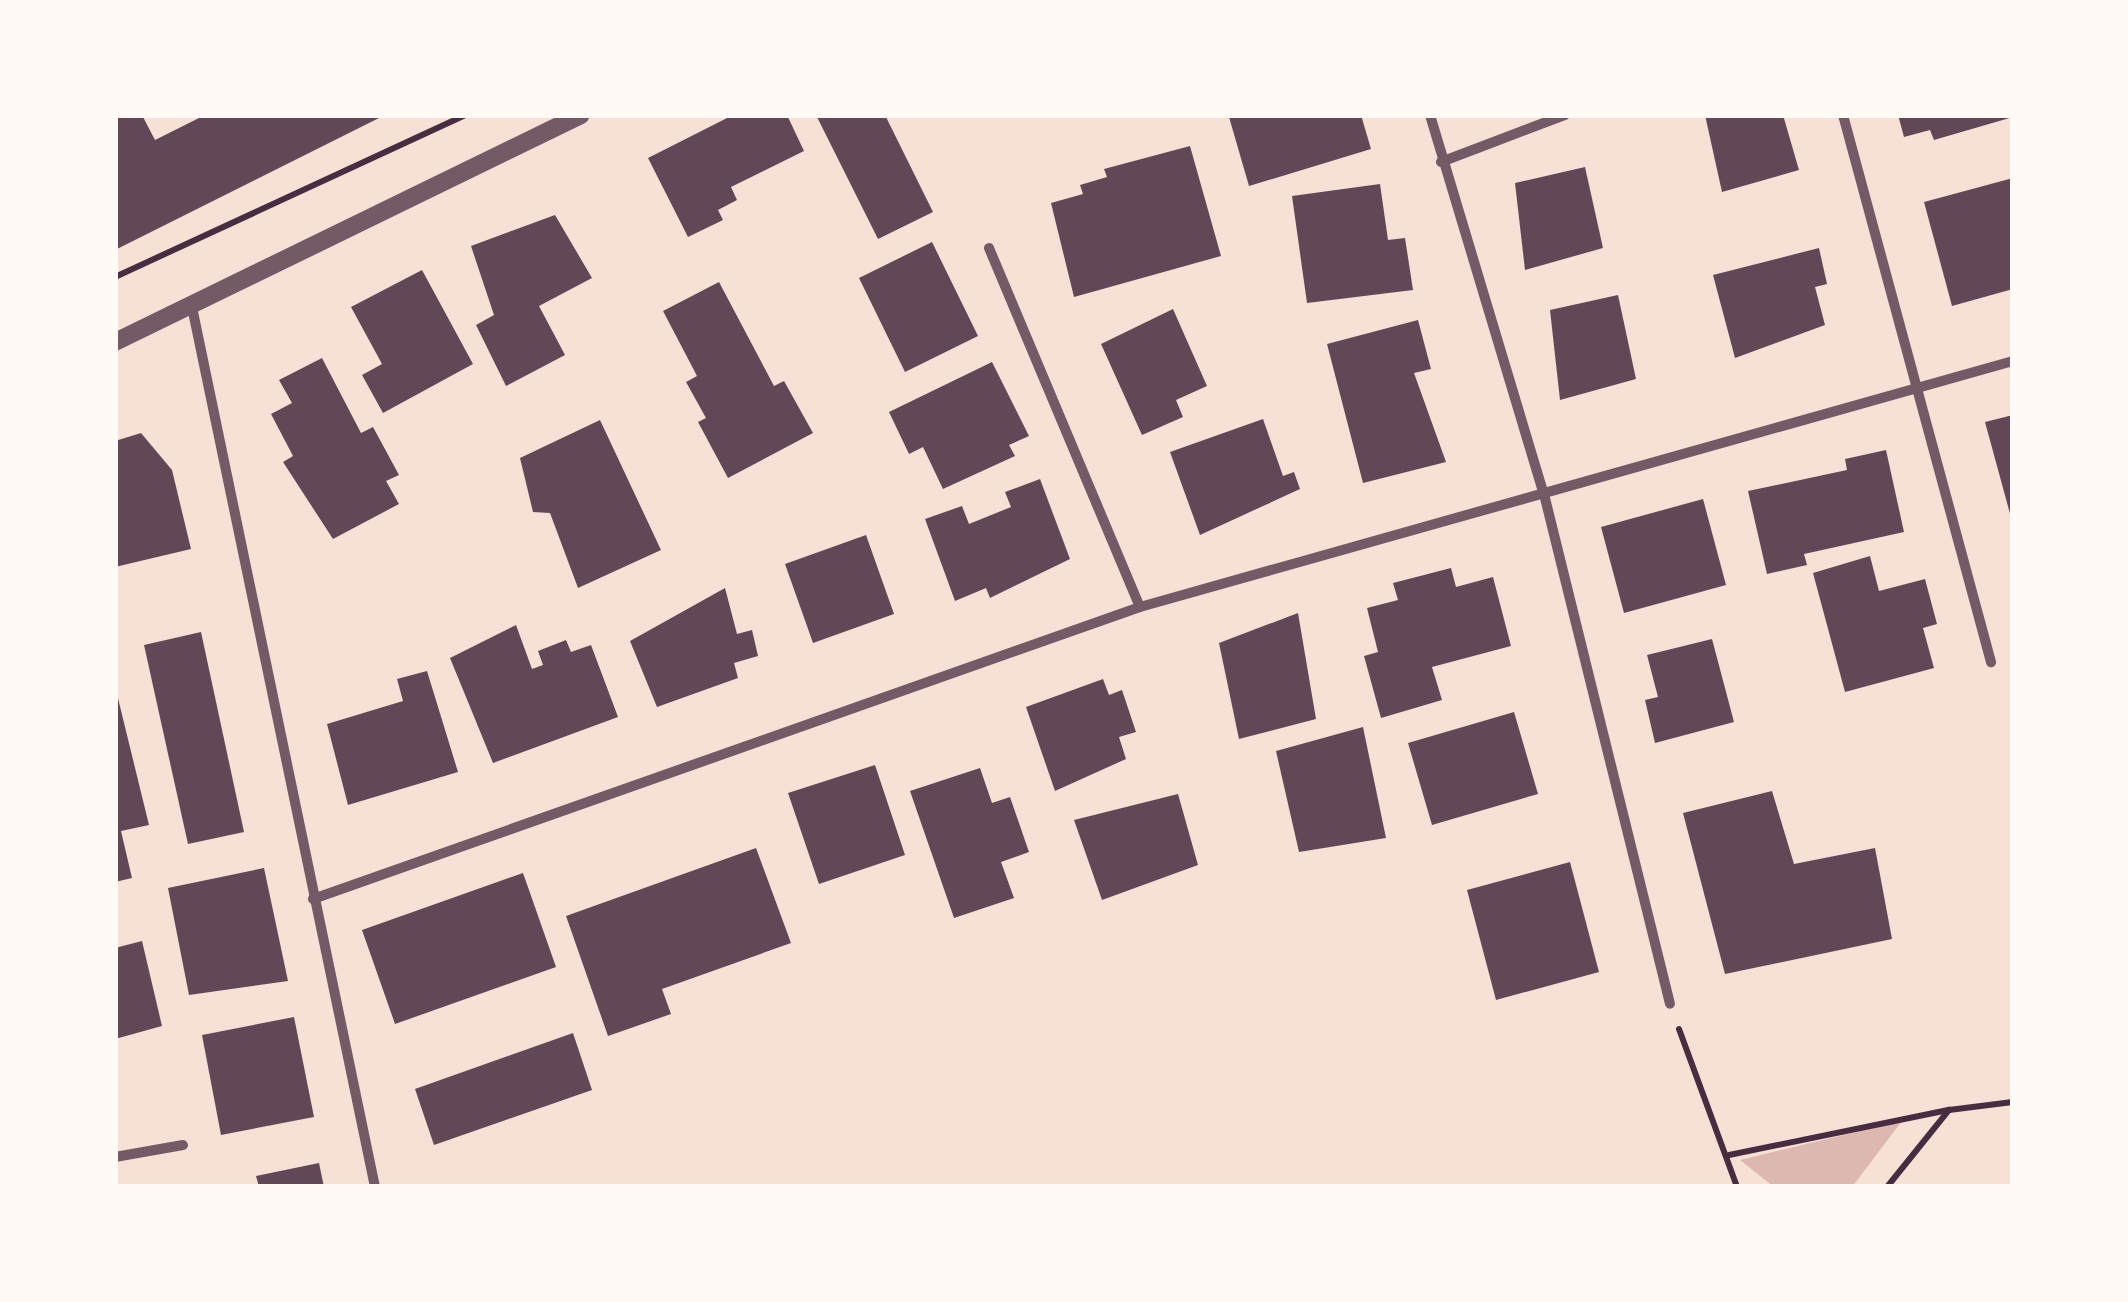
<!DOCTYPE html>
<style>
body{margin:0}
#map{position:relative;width:2128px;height:1302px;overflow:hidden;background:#f7e1d7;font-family:Barlow,sans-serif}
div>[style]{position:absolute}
.water>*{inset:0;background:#dcb8b0}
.building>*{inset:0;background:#644757}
.path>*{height:6px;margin:-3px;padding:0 3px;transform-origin:3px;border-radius:3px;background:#4a2c40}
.minor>*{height:10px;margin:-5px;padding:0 5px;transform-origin:5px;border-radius:5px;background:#755966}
.tertiary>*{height:18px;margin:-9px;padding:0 9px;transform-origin:9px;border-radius:9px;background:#755966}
span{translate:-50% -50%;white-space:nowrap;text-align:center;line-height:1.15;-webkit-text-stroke:9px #fffaf5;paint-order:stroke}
.frame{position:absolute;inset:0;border:118px solid #fffaf5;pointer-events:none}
</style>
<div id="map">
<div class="water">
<div style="clip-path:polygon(1902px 1121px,1852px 1187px,1774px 1187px,1740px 1160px)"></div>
</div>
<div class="building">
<div style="clip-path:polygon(115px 115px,142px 115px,155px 140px,205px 115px,385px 115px,115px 250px)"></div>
<div style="clip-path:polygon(733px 115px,787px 115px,804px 151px,731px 187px,737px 200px,718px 210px,723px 220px,688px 237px,648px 158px)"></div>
<div style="clip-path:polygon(816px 115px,885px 115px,933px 212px,878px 239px)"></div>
<div style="clip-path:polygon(1361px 115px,1371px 149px,1249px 186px,1229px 117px)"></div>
<div style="clip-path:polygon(1705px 115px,1783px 115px,1799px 170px,1722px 192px)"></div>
<div style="clip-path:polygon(1898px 115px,2013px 115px,2013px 117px,1934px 140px,1930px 130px,1904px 137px)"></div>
<div style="clip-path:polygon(1190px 146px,1221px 256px,1074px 297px,1051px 203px,1083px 194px,1080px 185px,1107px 177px,1104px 169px)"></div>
<div style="clip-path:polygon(1585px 167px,1603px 248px,1525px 270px,1515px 183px)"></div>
<div style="clip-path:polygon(2013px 178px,2013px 289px,1952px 306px,1924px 202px)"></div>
<div style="clip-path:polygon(1380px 184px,1388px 240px,1405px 238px,1413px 290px,1307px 303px,1292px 196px)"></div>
<div style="clip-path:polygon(555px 215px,592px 278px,539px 306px,565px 355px,506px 386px,476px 325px,494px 315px,471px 246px)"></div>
<div style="clip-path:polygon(932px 242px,978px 336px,905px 372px,859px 278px)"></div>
<div style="clip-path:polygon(1819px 248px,1827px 284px,1815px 287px,1825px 325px,1735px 358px,1713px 275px)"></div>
<div style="clip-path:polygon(422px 270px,473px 364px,383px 413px,362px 375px,382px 364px,351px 307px)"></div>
<div style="clip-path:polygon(719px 282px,774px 386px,784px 381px,813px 433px,728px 478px,698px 422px,706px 418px,686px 382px,697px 376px,663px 311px)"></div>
<div style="clip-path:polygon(1618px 295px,1636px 379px,1560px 400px,1550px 310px)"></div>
<div style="clip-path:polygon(1173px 309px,1207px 386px,1176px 400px,1183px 417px,1142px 435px,1101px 344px)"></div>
<div style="clip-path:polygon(1418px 320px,1431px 369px,1414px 373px,1446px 462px,1363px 483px,1327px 344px)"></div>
<div style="clip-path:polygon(322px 358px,361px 433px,373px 427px,399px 475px,386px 481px,399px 504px,333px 539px,283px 462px,293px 456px,271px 414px,292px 403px,279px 380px)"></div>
<div style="clip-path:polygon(992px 362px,1029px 436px,1009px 445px,1015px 456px,943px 489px,923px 447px,909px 454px,889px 412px)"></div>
<div style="clip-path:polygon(2013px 415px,2013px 521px,2012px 521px,1985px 422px)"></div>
<div style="clip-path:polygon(1263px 419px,1283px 476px,1294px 472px,1300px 489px,1200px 535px,1170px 452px)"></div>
<div style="clip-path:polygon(600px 420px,661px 550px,578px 588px,550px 513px,533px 512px,520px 458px)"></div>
<div style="clip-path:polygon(141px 433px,172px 470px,191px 549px,115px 567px,115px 441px)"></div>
<div style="clip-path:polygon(1886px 450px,1904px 532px,1804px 554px,1807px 565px,1767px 574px,1748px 491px,1847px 470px,1845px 459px)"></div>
<div style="clip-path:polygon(1040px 479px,1070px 559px,990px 598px,986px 588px,955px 601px,925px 519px,962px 506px,969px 524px,1011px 507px,1005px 492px)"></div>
<div style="clip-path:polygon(1703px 499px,1726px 585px,1624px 613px,1601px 527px)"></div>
<div style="clip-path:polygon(866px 535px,894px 614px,813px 643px,785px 564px)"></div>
<div style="clip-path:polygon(1870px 556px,1879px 591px,1925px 579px,1937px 624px,1923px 628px,1934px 668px,1845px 692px,1813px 573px)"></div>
<div style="clip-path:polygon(1451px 568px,1456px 587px,1493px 577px,1511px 646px,1432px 667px,1442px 700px,1381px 718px,1364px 656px,1378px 652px,1367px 608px,1398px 600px,1393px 583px)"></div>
<div style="clip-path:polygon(725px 588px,737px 634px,752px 630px,758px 656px,734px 663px,738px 678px,657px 707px,630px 641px)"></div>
<div style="clip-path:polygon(1298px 613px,1316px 719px,1239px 739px,1219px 643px)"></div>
<div style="clip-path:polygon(516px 625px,532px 669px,543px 665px,538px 651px,566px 640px,571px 652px,591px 645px,618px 717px,493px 763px,450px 658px)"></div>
<div style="clip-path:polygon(201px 632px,244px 832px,188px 844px,144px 645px)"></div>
<div style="clip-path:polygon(1712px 639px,1734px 722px,1655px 743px,1645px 700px,1658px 697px,1647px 655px)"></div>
<div style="clip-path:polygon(427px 671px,458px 772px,348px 805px,327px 724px,403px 701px,397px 679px)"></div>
<div style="clip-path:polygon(1103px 679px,1109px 695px,1122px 690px,1136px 732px,1119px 737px,1126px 759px,1055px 791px,1026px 707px)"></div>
<div style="clip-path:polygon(115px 686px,149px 825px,121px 831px,132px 878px,115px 882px)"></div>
<div style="clip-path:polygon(1514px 712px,1538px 794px,1432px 825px,1408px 743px)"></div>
<div style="clip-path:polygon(1363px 727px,1386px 838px,1299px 852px,1276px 751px)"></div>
<div style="clip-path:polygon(875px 765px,905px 855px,819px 884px,788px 793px)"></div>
<div style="clip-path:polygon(980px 768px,992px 803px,1010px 797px,1029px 852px,1001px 862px,1014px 898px,954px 918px,910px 791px)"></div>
<div style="clip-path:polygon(1772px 791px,1794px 864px,1875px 848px,1892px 939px,1725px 974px,1683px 813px)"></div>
<div style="clip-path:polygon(1178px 794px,1198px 865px,1102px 900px,1074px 820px)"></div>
<div style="clip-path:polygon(756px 848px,791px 943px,662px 989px,671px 1014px,608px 1036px,566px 916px)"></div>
<div style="clip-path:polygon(1570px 862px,1599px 972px,1496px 1000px,1467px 890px)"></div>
<div style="clip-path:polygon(264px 868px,288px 981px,189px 995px,168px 888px)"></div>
<div style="clip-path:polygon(523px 873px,556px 967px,395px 1024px,362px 930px)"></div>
<div style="clip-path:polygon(142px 941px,162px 1026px,115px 1039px,115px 948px)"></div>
<div style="clip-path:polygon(294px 1017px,314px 1117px,221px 1135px,202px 1035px)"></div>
<div style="clip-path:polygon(573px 1033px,592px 1090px,434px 1145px,415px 1089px)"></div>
<div style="clip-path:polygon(319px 1163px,324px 1187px,259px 1187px,256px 1176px)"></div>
</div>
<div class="path">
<div style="left:115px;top:277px;width:386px;rotate:-24.8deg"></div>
<div style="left:1679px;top:1029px;width:168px;rotate:69.8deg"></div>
<div style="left:1729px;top:1155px;width:225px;rotate:-11.6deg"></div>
<div style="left:1887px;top:1187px;width:99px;rotate:-51.2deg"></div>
<div style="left:1949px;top:1110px;width:64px;rotate:-7.1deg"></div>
</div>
<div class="minor">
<div style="left:1430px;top:115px;width:396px;rotate:73.3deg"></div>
<div style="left:1544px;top:494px;width:525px;rotate:76.12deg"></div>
<div style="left:1843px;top:115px;width:567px;rotate:74.86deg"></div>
<div style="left:1441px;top:162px;width:133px;rotate:-20.8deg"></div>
<div style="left:989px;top:248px;width:389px;rotate:67.2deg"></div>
<div style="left:192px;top:307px;width:899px;rotate:78.25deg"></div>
<div style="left:313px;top:899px;width:877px;rotate:-19.45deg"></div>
<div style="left:1140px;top:607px;width:907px;rotate:-15.74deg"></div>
<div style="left:115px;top:1157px;width:69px;rotate:-10deg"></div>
</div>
<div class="tertiary">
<div style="left:115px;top:342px;width:518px;rotate:-25.97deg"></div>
</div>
<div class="frame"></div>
</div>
